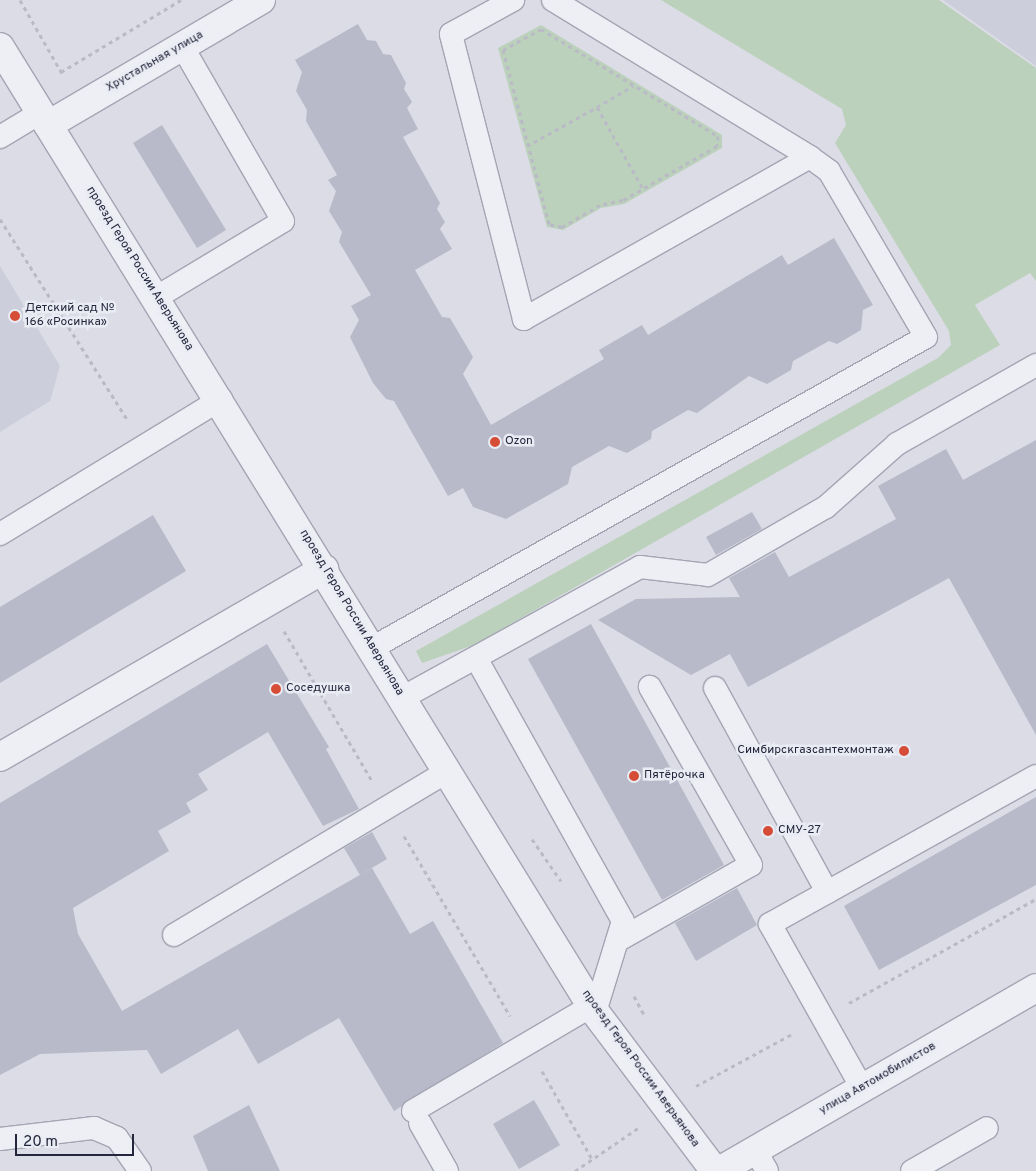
<!DOCTYPE html>
<meta charset="utf-8">
<style>
body{margin:0}
#map{position:relative;width:1036px;height:1171px;overflow:hidden;background:#dbdce6;font-family:Overpass,sans-serif}
div>[style]{position:absolute}
.built>*{inset:0;background:#cdcedc}
.green>*{inset:0;background:#bcd1bc}
.building>*{inset:0;background:#b8bac9}
.path>*{height:3px;margin-top:-1.5px;transform-origin:0;background:repeating-linear-gradient(90deg,#b9bac5 0 4px,transparent 0 8px)}
.roads{filter:drop-shadow(1px 0 #a4a5b3) drop-shadow(-1px 0 #a4a5b3) drop-shadow(0 1px #a4a5b3) drop-shadow(0 -1px #a4a5b3)}
.service>*{height:22px;margin:-11px;padding:0 11px;transform-origin:11px;border-radius:11px;background:#eeeef5}
.minor>*{height:28px;margin:-14px;padding:0 14px;transform-origin:14px;border-radius:14px;background:#eeeef5}
.tertiary>*{height:28px;margin:-14px;padding:0 14px;transform-origin:14px;border-radius:14px;background:#eeeef5}
.dots>*{width:14px;height:14px;translate:-50% -50%;box-sizing:border-box;border:2px solid #eaecf4;border-radius:50%}
span{translate:-50% -50%;white-space:nowrap;text-align:center;line-height:1.15;-webkit-text-stroke:5px #eaecf4;paint-order:stroke}
.street-label{font-size:12px;color:#24263d}
.poi-label{font-size:12px;color:#24263d}
.left{translate:0 -50%;text-align:left}
.right{translate:-100% -50%;text-align:right}
.scale{position:absolute;left:15px;top:1134px;width:119px;height:22px;box-sizing:border-box;border:2px solid #24263d;border-top:0;padding-left:6px;font-size:15px;line-height:18px;white-space:nowrap;color:#24263d;-webkit-text-stroke:4px #eaecf4;paint-order:stroke}
</style>
<div id="map">
<div class="built">
<div style="clip-path:polygon(943px 0,1036px 0,1036px 66px)"></div>
<div style="clip-path:polygon(0 266px,60px 366px,50px 401px,0 432px)"></div>
</div>
<div class="green">
<div style="clip-path:polygon(661px 0,939px 0,1036px 68px,1036px 281px,1030px 273px,975px 305px,1000px 345px,474px 645px,422px 663px,416px 651px,938px 358px,951px 345px,949px 331px,835px 143px,846px 125px,842px 109px)"></div>
<div style="clip-path:polygon(541px 25px,722px 135px,722px 148px,624px 204px,601px 208px,563px 230px,547px 227px,498px 48px)"></div>
</div>
<div class="building">
<div style="clip-path:polygon(358px 24px,367px 40px,376px 41px,383px 54px,391px 55px,406px 83px,404px 89px,412px 102px,407px 108px,418px 129px,403px 137px,440px 203px,437px 209px,445px 222px,440px 229px,452px 249px,415px 270px,442px 317px,450px 318px,473px 357px,463px 374px,491px 425px,604px 359px,599px 350px,642px 325px,648px 335px,782px 255px,788px 265px,834px 238px,873px 305px,863px 310px,861px 330px,837px 344px,829px 341px,793px 361px,791px 370px,767px 384px,749px 376px,697px 413px,688px 410px,652px 431px,651px 439px,627px 453px,609px 446px,572px 467px,568px 484px,506px 519px,473px 507px,463px 488px,448px 496px,394px 401px,386px 399px,373px 383px,350px 337px,359px 320px,351px 306px,371px 295px,339px 242px,342px 232px,329px 211px,336px 191px,328px 180px,337px 175px,306px 121px,307px 110px,296px 91px,302px 72px,295px 60px)"></div>
<div style="clip-path:polygon(162px 125px,226px 230px,197px 248px,133px 143px)"></div>
<div style="clip-path:polygon(1036px 440px,1036px 735px,949px 578px,748px 687px,730px 654px,691px 675px,598px 620px,636px 599px,740px 597px,729px 578px,775px 552px,789px 577px,896px 519px,878px 486px,946px 449px,963px 480px)"></div>
<div style="clip-path:polygon(752px 512px,762px 529px,716px 555px,706px 537px)"></div>
<div style="clip-path:polygon(153px 515px,186px 571px,0 683px,0 607px)"></div>
<div style="clip-path:polygon(591px 624px,724px 865px,662px 900px,528px 659px)"></div>
<div style="clip-path:polygon(267px 644px,329px 747px,326px 749px,359px 809px,323px 826px,268px 732px,198px 774px,208px 790px,186px 803px,191px 812px,158px 831px,169px 851px,73px 908px,78px 934px,122px 1011px,372px 868px,410px 934px,433px 921px,503px 1043px,394px 1111px,339px 1018px,258px 1064px,238px 1029px,161px 1074px,147px 1050px,40px 1054px,0 1075px,0 803px)"></div>
<div style="clip-path:polygon(1036px 797px,1036px 885px,879px 970px,844px 906px)"></div>
<div style="clip-path:polygon(372px 832px,387px 859px,360px 875px,344px 848px)"></div>
<div style="clip-path:polygon(737px 888px,757px 925px,696px 961px,675px 923px)"></div>
<div style="clip-path:polygon(534px 1100px,560px 1145px,519px 1169px,493px 1124px)"></div>
<div style="clip-path:polygon(249px 1105px,280px 1171px,208px 1171px,193px 1136px)"></div>
</div>
<div class="path">
<div style="left:20px;top:0;width:86px;rotate:60.2deg"></div>
<div style="left:541px;top:29px;width:207px;rotate:31.2deg"></div>
<div style="left:718px;top:136px;width:10px;rotate:96deg"></div>
<div style="left:717px;top:146px;width:108px;rotate:150.1deg"></div>
<div style="left:623px;top:200px;width:24px;rotate:168deg"></div>
<div style="left:600px;top:205px;width:44px;rotate:149.9deg"></div>
<div style="left:562px;top:227px;width:13px;rotate:-167deg"></div>
<div style="left:549px;top:224px;width:180px;rotate:-104.8deg"></div>
<div style="left:503px;top:50px;width:43px;rotate:-28.9deg"></div>
<div style="left:61px;top:72px;width:140px;rotate:-31deg"></div>
<div style="left:597px;top:107px;width:42px;rotate:-30.3deg"></div>
<div style="left:527px;top:146px;width:80px;rotate:-29.1deg"></div>
<div style="left:597px;top:107px;width:94px;rotate:60.7deg"></div>
<div style="left:0;top:219px;width:237px;rotate:57.6deg"></div>
<div style="left:284px;top:631px;width:174px;rotate:59.6deg"></div>
<div style="left:404px;top:836px;width:209px;rotate:59.5deg"></div>
<div style="left:532px;top:839px;width:51px;rotate:55.4deg"></div>
<div style="left:634px;top:996px;width:21px;rotate:62deg"></div>
<div style="left:849px;top:1003px;width:214px;rotate:-29.1deg"></div>
<div style="left:542px;top:1071px;width:101px;rotate:60.4deg"></div>
<div style="left:696px;top:1086px;width:111px;rotate:-28.4deg"></div>
<div style="left:575px;top:1171px;width:76px;rotate:-34.3deg"></div>
</div>
<div class="roads">
<div class="service">
<div style="left:553px;top:0;width:301px;rotate:31.4deg"></div>
<div style="left:0;top:137px;width:47px;rotate:-31deg"></div>
<div style="left:157px;top:297px;width:147px;rotate:-31.1deg"></div>
<div style="left:283px;top:221px;width:202px;rotate:-120deg"></div>
<div style="left:0;top:534px;width:259px;rotate:-31.4deg"></div>
<div style="left:372px;top:648px;width:635px;rotate:-29.31deg"></div>
<div style="left:926px;top:337px;width:192px;rotate:-120.3deg"></div>
<div style="left:829px;top:171px;width:24px;rotate:-144deg"></div>
<div style="left:810px;top:157px;width:329px;rotate:150.5deg"></div>
<div style="left:524px;top:319px;width:294px;rotate:-104.4deg"></div>
<div style="left:451px;top:34px;width:71px;rotate:-28.7deg"></div>
<div style="left:476px;top:658px;width:301px;rotate:60.8deg"></div>
<div style="left:623px;top:921px;width:95px;rotate:107.1deg"></div>
<div style="left:715px;top:688px;width:233px;rotate:61.2deg"></div>
<div style="left:402px;top:698px;width:272px;rotate:-28.8deg"></div>
<div style="left:640px;top:567px;width:68px;rotate:6.7deg"></div>
<div style="left:708px;top:575px;width:136px;rotate:-30deg"></div>
<div style="left:826px;top:507px;width:95px;rotate:-41.6deg"></div>
<div style="left:897px;top:444px;width:160px;rotate:-29.6deg"></div>
<div style="left:174px;top:935px;width:319px;rotate:-30.9deg"></div>
<div style="left:617px;top:941px;width:154px;rotate:-29.6deg"></div>
<div style="left:751px;top:865px;width:205px;rotate:-119.6deg"></div>
<div style="left:862px;top:1088px;width:188px;rotate:-119.3deg"></div>
<div style="left:770px;top:924px;width:304px;rotate:-29.1deg"></div>
<div style="left:413px;top:1111px;width:207px;rotate:-30.5deg"></div>
<div style="left:420px;top:1123px;width:55px;rotate:60.6deg"></div>
<div style="left:0;top:1139px;width:95px;rotate:-6.7deg"></div>
<div style="left:94px;top:1128px;width:25px;rotate:23deg"></div>
<div style="left:117px;top:1138px;width:40px;rotate:55.1deg"></div>
<div style="left:755px;top:1150px;width:24px;rotate:60deg"></div>
<div style="left:912px;top:1171px;width:86px;rotate:-29.8deg"></div>
</div>
<div class="minor">
<div style="left:0;top:47px;width:1134px;rotate:58.34deg"></div>
<div style="left:595px;top:1012px;width:199px;rotate:53deg"></div>
<div style="left:48px;top:125px;width:247px;rotate:-30.4deg"></div>
<div style="left:0;top:757px;width:375px;rotate:-30.1deg"></div>
</div>
<div class="tertiary">
<div style="left:719px;top:1171px;width:366px;rotate:-30deg"></div>
</div>
</div>
<div class="dots">
<div style="left:15px;top:316px;background:#d54c37"></div>
<div style="left:495px;top:442px;background:#d54c37"></div>
<div style="left:276px;top:689px;background:#d54c37"></div>
<div style="left:904px;top:751px;background:#d54c37"></div>
<div style="left:634px;top:776px;background:#d54c37"></div>
<div style="left:768px;top:831px;background:#d54c37"></div>
</div>
<div class="street-label">
<span style="left:155px;top:62px;rotate:-30deg">Хрустальная улица</span>
<span style="left:139px;top:269px;rotate:58deg">проезд Героя России Аверьянова</span>
<span style="left:351px;top:613px;rotate:59deg">проезд Героя России Аверьянова</span>
<span style="left:640px;top:1069px;rotate:54deg">проезд Героя России Аверьянова</span>
<span style="left:878px;top:1079px;rotate:-30deg">улица Автомобилистов</span>
</div>
<div class="poi-label">
<span class="left" style="left:25px;top:316px">Детский сад №<br>166 «Росинка»</span>
<span class="left" style="left:505px;top:442px">Ozon</span>
<span class="left" style="left:286px;top:689px">Соседушка</span>
<span class="right" style="left:894px;top:751px">Симбирскгазсантехмонтаж</span>
<span class="left" style="left:644px;top:776px">Пятёрочка</span>
<span class="left" style="left:778px;top:831px">СМУ-27</span>
</div>
<div class="scale">20 m</div>
</div>
